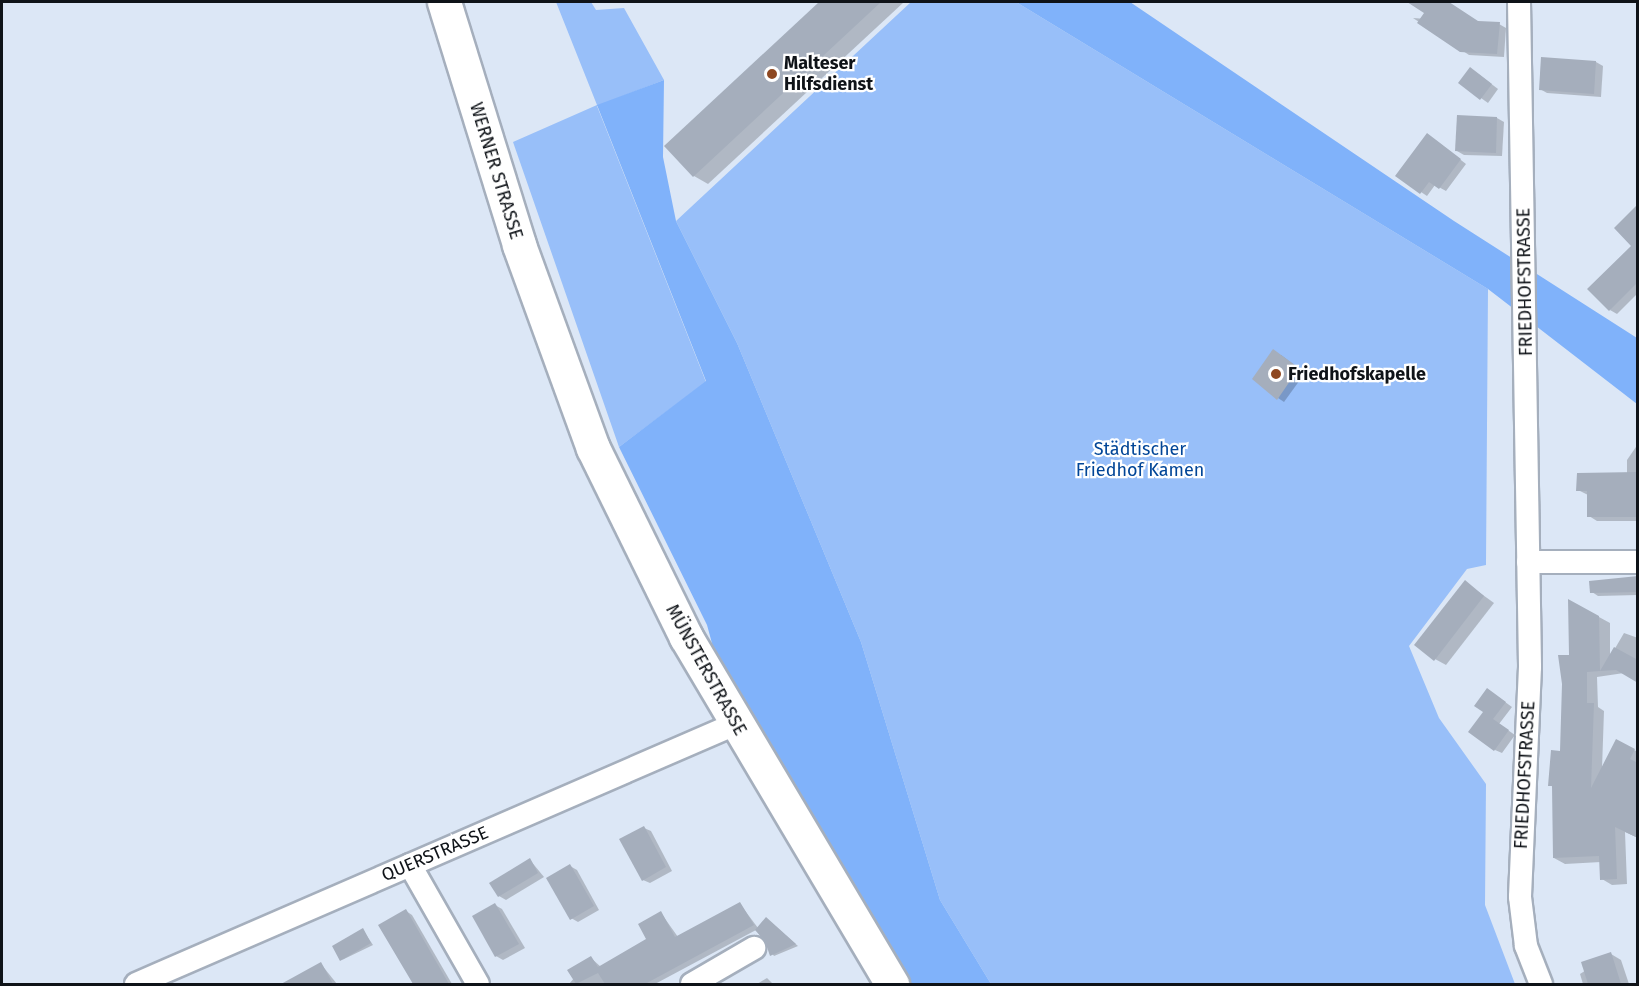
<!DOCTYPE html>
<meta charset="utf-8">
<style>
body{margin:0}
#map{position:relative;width:1639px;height:986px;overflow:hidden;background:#dce7f6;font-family:"Fira Sans",sans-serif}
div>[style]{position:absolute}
.green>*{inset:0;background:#98bff9}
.forest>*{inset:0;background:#80b2fa}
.shadow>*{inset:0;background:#0003}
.building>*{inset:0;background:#a5aebc}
.roads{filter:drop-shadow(2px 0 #a5afbd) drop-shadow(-2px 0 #a5afbd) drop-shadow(0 2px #a5afbd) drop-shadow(0 -2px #a5afbd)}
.minor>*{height:22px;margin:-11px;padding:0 11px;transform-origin:11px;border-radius:11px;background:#fff}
.primary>*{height:33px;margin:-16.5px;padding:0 16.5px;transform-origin:16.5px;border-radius:16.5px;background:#fff}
.dots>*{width:16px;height:16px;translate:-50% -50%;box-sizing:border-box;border:3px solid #fff;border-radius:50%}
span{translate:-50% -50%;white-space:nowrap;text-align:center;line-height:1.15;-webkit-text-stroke:4.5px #fff;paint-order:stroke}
.poi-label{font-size:18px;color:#0f1318;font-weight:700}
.left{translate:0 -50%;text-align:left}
.street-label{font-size:18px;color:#0f1318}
.park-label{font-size:18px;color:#014597}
.frame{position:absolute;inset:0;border:3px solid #0f1318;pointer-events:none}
</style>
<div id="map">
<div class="green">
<div style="clip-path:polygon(556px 2px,591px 2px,596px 10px,624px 8px,664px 80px,597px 106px,706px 382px,619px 447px,513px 142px,597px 105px)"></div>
<div style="clip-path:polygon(911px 2px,1016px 2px,1488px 289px,1486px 565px,1467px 569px,1409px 646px,1439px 718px,1486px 784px,1485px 905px,1515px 984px,991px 984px,940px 900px,861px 642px,737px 343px,676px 221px)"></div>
</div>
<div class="forest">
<div style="clip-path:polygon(1016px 2px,1130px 2px,1454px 221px,1637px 338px,1637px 404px,1488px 289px)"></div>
<div style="clip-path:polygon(664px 80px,663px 157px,676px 221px,737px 343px,861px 642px,940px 900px,991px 984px,897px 984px,731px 713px,707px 625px,619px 447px,706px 381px,597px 105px)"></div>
</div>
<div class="shadow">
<div style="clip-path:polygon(821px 2px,904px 2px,708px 184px,694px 176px,666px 146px)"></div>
<div style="clip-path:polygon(1413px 18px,1499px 24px,1506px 28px,1504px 57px,1469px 55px)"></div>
<div style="clip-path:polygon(1543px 59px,1596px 62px,1603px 66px,1601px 97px,1547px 93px,1540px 89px)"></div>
<div style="clip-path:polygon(1477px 73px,1498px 89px,1488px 103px,1460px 83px)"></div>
<div style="clip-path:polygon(1458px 117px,1497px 118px,1504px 122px,1502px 156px,1464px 155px,1457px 151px)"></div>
<div style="clip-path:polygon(1434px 139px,1466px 164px,1446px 191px,1435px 185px,1427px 196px,1421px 192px)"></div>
<div style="clip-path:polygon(1638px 207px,1638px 293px,1617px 314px,1610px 310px,1633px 246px)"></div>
<div style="clip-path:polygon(1281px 355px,1305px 373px,1284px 402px,1278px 398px)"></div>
<div style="clip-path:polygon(1638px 444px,1638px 521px,1597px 521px,1589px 516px,1588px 495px,1578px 490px,1627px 474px,1627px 460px)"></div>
<div style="clip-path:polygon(1638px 578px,1638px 595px,1598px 596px,1592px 592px)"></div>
<div style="clip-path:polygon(1465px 582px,1494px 603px,1446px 665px,1435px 659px)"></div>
<div style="clip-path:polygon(1599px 617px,1610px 623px,1610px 657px,1624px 633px,1638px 638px,1638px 681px,1624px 673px,1597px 677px,1598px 707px,1604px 711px,1602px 769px,1616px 741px,1638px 752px,1638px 838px,1625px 832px,1627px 884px,1612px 885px,1602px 879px,1601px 862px,1565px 864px,1554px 858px,1553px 787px,1550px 785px,1561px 752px,1570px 657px)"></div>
<div style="clip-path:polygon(1494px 694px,1512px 707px,1499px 724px,1515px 735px,1502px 753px,1495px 750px,1485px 711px)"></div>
<div style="clip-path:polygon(644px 828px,651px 831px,672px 871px,650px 883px,643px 880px)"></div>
<div style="clip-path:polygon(530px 860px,544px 877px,506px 900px,499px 896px)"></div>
<div style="clip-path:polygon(570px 866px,577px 870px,599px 910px,578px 922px,571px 918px)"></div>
<div style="clip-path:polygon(740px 904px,758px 928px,769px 921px,798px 946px,774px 956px,756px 930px,655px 984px,569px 984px,591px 958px,601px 967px,648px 939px,661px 913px,678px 937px)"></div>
<div style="clip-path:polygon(495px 905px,502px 909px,525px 948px,503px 960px,496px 956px)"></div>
<div style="clip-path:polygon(406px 911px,412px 915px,452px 984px,414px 984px,381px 925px)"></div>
<div style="clip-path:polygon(363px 930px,373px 945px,342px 960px)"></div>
<div style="clip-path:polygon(1611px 954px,1621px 960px,1629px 984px,1583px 984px,1580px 974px)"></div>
<div style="clip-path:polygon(321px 964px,337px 984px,302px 984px,298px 977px)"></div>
<div style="clip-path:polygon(767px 978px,773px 984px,757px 984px)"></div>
</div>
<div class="building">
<div style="clip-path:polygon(819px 2px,881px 2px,693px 177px,664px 146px)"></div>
<div style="clip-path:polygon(1407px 2px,1449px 2px,1478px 21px,1500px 22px,1497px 54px,1460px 52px,1417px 23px,1424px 13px)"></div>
<div style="clip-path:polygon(1541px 57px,1596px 61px,1594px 94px,1539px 90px)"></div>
<div style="clip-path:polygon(1470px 67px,1492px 84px,1480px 100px,1458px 83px)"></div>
<div style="clip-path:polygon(1457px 115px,1497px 117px,1496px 153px,1455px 151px)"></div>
<div style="clip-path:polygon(1427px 133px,1461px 159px,1439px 189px,1429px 182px,1420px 194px,1395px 176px)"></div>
<div style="clip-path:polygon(1638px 204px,1638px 282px,1609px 311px,1587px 289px,1631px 246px,1614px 228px)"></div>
<div style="clip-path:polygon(1273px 349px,1299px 368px,1277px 400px,1252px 379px)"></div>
<div style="clip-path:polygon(1638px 472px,1638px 517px,1587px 517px,1587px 491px,1576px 491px,1577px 473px)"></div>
<div style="clip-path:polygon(1638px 576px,1638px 592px,1590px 593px,1589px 581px)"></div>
<div style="clip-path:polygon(1465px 580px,1484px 596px,1434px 661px,1414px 645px)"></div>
<div style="clip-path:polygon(1568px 599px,1599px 616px,1600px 671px,1587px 672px,1587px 703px,1594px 703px,1591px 788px,1616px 739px,1635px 749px,1630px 759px,1638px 763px,1638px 838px,1615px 827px,1617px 879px,1600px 880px,1599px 856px,1553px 858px,1552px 786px,1548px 786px,1551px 750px,1560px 751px,1562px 684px,1558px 655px,1569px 655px)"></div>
<div style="clip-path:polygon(1614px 647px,1638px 660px,1638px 683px,1616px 670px,1600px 671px)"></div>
<div style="clip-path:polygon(1487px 688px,1506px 702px,1493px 719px,1509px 730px,1494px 751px,1468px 732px,1483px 712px,1474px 706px)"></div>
<div style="clip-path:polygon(644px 826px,666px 867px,642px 881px,619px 839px)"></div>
<div style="clip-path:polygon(530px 858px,538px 873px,498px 897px,489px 883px)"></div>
<div style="clip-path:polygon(570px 864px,594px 906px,570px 920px,546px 878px)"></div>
<div style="clip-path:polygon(740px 902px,754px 925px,645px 984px,605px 984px,598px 973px,576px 984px,567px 970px,591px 956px,598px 967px,646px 939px,638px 924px,661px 911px,675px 937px)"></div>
<div style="clip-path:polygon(495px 903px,519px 944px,495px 957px,472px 916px)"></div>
<div style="clip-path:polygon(406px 909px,430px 951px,449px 984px,413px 984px,378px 925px)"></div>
<div style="clip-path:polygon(766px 917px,796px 944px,770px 956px,765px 941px,755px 930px)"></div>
<div style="clip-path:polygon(363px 928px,371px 943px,340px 961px,332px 946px)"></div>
<div style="clip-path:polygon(1611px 952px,1621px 984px,1588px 984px,1581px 962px)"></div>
<div style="clip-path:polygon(321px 962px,333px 984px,281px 984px)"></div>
</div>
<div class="roads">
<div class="minor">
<div style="left:1519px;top:2px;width:665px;rotate:89.05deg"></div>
<div style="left:1530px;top:667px;width:230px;rotate:92.5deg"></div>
<div style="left:1520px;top:897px;width:49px;rotate:83deg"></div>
<div style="left:1526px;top:946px;width:41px;rotate:68.5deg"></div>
<div style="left:1528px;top:562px;width:110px"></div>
<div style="left:410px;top:865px;width:137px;rotate:60.3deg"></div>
<div style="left:136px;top:984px;width:653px;rotate:-23.46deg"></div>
<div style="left:692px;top:984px;width:72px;rotate:-30.1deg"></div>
</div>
<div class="primary">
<div style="left:444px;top:2px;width:254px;rotate:72.8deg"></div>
<div style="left:519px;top:245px;width:216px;rotate:70deg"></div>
<div style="left:593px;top:448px;width:211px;rotate:63.8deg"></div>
<div style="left:686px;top:637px;width:404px;rotate:59.3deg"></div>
</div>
</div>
<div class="dots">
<div style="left:772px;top:74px;background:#8e4821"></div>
<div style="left:1276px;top:374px;background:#8e4821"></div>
</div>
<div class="poi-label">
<span class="left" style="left:784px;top:74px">Malteser<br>Hilfsdienst</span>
<span class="left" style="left:1288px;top:374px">Friedhofskapelle</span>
</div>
<div class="street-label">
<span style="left:496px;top:171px;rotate:73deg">WERNER STRASSE</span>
<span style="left:1525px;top:282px;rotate:-91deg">FRIEDHOFSTRASSE</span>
<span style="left:706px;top:670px;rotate:61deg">MÜNSTERSTRASSE</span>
<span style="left:1525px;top:775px;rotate:-87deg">FRIEDHOFSTRASSE</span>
<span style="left:435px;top:854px;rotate:-23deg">QUERSTRASSE</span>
</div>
<div class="park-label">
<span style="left:1140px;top:460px">Städtischer<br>Friedhof Kamen</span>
</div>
<div class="frame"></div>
</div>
